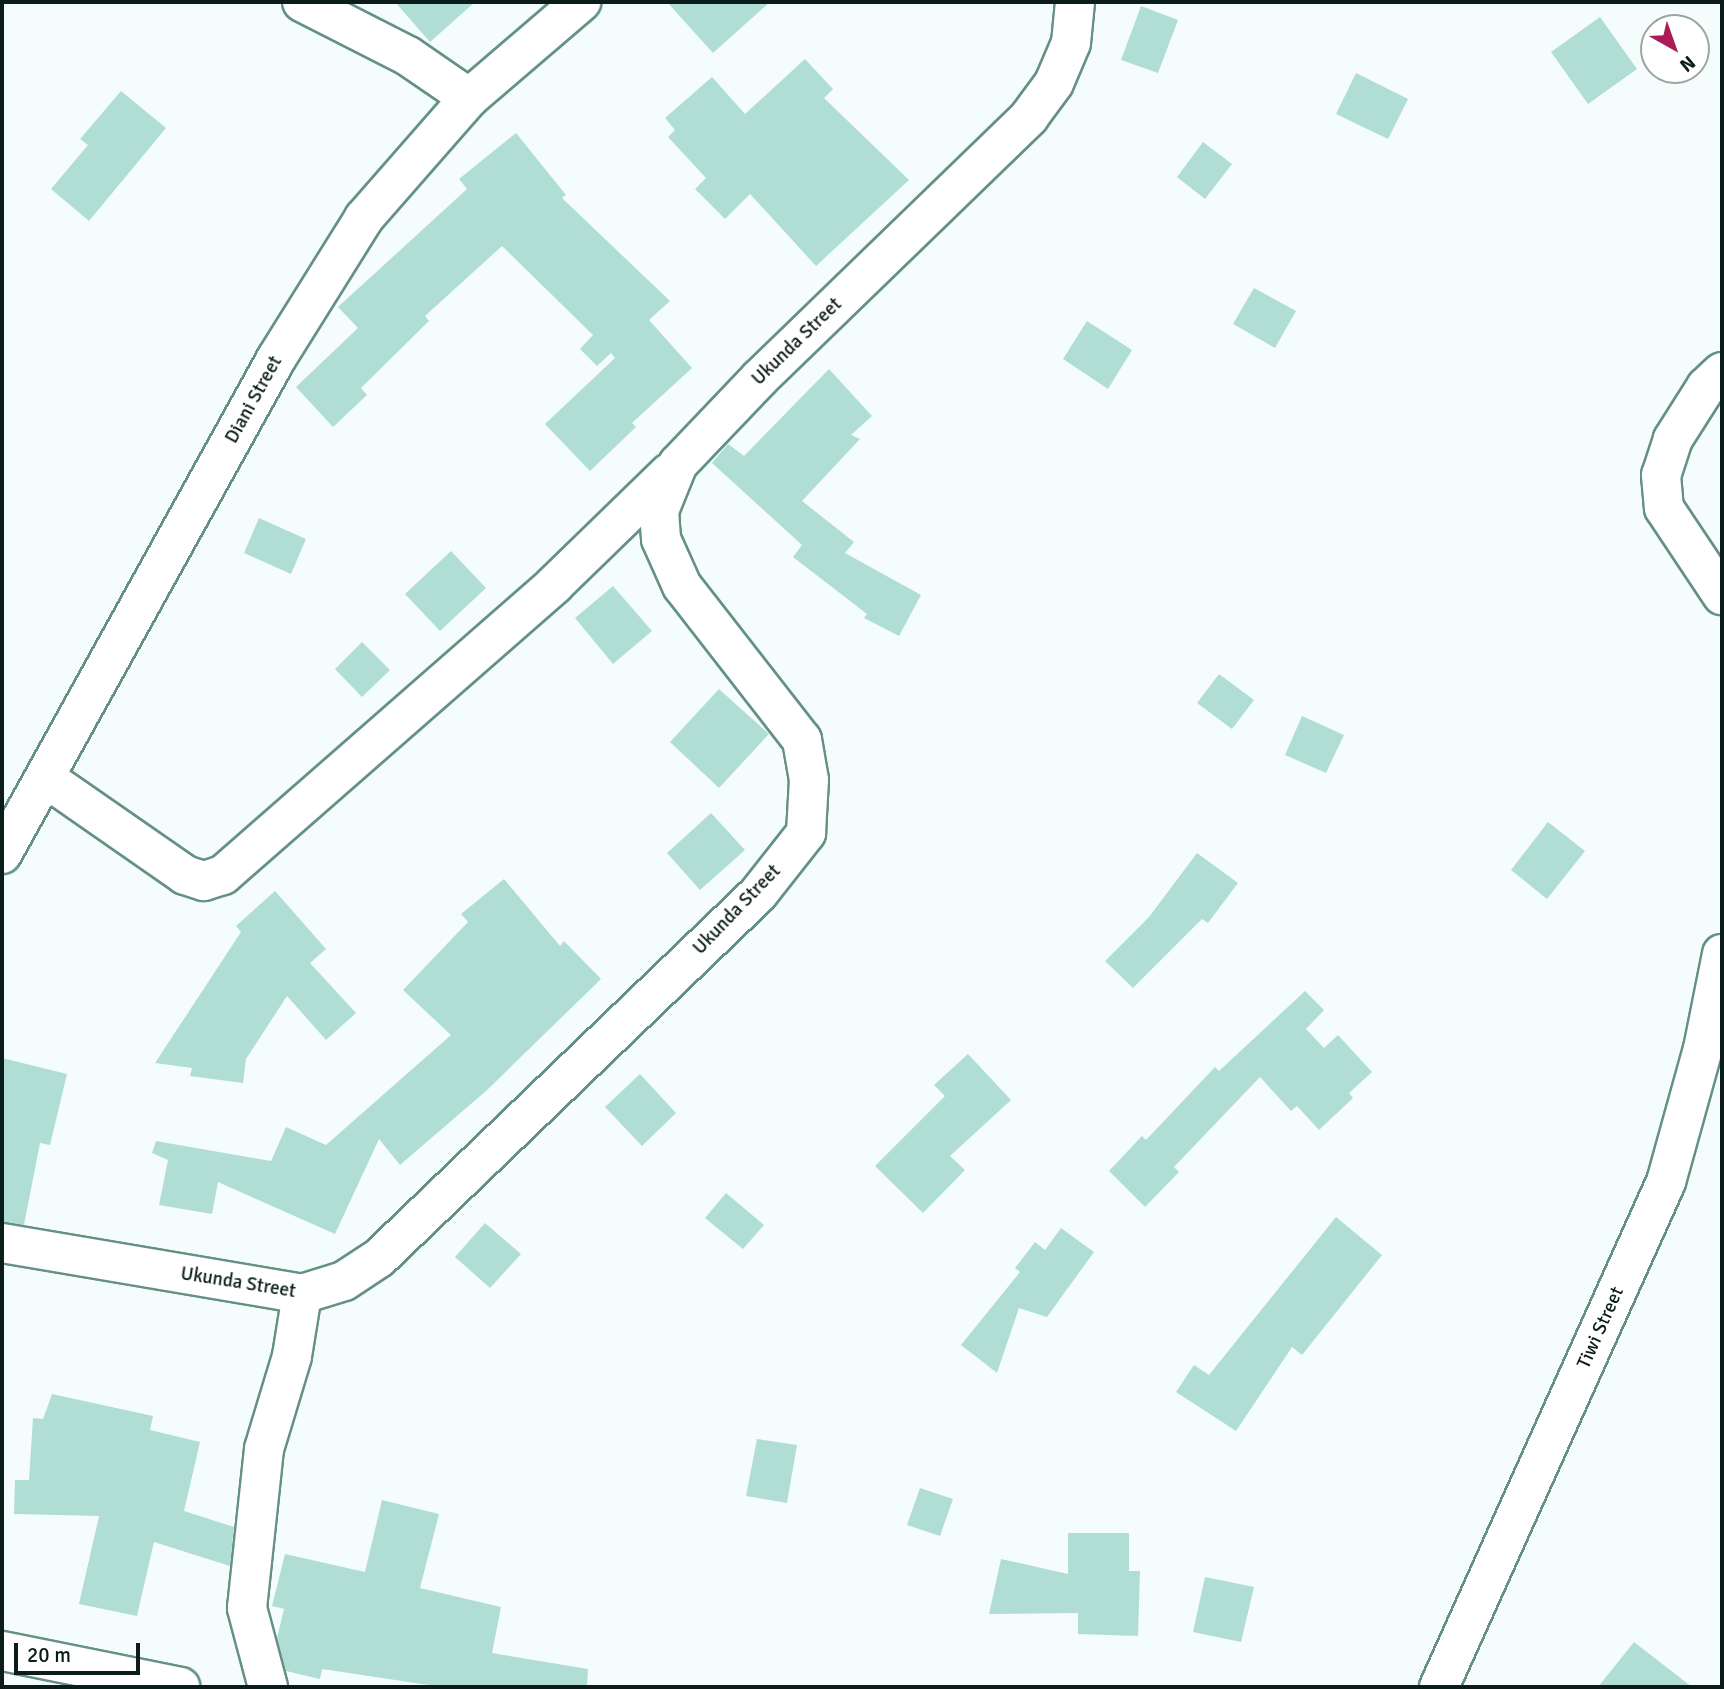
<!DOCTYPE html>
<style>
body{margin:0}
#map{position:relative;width:1724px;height:1689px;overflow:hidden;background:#f4fdfb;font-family:Signika,sans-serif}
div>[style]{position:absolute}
.building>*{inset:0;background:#b0ded5}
.roads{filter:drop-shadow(2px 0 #659088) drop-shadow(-2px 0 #659088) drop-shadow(0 2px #659088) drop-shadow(0 -2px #659088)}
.minor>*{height:38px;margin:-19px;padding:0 19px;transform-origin:19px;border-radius:19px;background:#fff}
span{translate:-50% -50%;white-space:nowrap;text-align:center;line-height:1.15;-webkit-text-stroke:7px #fff;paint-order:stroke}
.street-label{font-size:19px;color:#0b1d1a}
.frame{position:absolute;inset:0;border:4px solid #0b1d1a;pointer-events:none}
.north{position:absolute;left:1640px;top:14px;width:70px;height:70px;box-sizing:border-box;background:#fff;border:2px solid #9da5a3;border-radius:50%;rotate:140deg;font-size:19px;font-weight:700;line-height:28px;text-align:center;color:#0b1d1a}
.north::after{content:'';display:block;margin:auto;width:24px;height:32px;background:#aa1c58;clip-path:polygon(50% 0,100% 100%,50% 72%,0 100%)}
.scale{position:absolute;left:14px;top:1643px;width:126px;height:32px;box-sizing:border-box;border:4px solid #0b1d1a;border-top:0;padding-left:9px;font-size:21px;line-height:24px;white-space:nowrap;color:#0b1d1a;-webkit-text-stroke:5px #fff;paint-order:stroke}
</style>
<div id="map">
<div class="building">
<div style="clip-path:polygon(395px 2px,475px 2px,430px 42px)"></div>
<div style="clip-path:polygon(667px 2px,770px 2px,713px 53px)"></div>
<div style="clip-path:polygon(1141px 6px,1178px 20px,1158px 73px,1121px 60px)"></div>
<div style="clip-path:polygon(1600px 17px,1637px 69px,1588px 104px,1551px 52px)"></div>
<div style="clip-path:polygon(805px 59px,833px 89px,824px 98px,909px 180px,816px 266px,750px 194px,725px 219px,695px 189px,706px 178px,668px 137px,675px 130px,665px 118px,712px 77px,745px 114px)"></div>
<div style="clip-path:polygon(1356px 73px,1408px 99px,1388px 139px,1336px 114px)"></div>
<div style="clip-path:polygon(121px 91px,166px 128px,89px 221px,51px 189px,88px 145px,80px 139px)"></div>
<div style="clip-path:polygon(516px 133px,566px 195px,562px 198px,670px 301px,649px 320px,692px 368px,632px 423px,636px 427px,590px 471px,545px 424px,615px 358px,611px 353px,597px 366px,580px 349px,593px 335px,502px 246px,425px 316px,429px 321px,361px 388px,367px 395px,333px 427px,296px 387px,358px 328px,338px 307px,467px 189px,459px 179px)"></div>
<div style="clip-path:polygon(1203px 142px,1232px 164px,1205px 199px,1177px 177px)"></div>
<div style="clip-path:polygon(1254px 288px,1296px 311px,1275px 348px,1233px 324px)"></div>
<div style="clip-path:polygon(1087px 321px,1132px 350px,1108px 389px,1063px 359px)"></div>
<div style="clip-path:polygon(829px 369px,872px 416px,851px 435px,860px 439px,802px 501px,854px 542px,845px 553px,921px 595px,899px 636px,864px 618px,867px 614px,793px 557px,802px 545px,712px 463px,728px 444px,744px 456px)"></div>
<div style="clip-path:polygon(259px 518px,306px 539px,291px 574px,244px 553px)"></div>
<div style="clip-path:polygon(451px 551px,486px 588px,440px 631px,405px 594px)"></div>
<div style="clip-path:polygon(613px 586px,652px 631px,613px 664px,575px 618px)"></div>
<div style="clip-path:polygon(362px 642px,390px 670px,362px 697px,335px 669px)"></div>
<div style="clip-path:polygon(1219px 674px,1254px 700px,1232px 729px,1197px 703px)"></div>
<div style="clip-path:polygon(719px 689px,769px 734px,719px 788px,670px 742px)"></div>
<div style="clip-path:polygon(1302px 716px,1344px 735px,1326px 773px,1285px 755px)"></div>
<div style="clip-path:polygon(711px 813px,745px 850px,700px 890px,667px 853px)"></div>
<div style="clip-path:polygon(1548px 822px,1585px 851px,1547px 899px,1511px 870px)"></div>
<div style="clip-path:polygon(1197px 853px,1238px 883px,1208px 923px,1202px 919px,1133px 988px,1105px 961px,1149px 917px)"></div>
<div style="clip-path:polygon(504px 879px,560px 946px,564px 941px,601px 979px,486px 1091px,400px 1165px,379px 1139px,335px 1234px,218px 1182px,212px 1214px,159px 1205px,168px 1160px,152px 1153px,156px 1141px,271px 1161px,286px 1127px,326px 1145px,451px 1035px,403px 990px,468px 922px,461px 914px)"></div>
<div style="clip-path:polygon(275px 891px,326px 949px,310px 963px,356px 1013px,326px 1040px,287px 996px,246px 1059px,243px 1083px,190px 1076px,192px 1068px,155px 1063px,241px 932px,236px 926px)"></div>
<div style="clip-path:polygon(1305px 991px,1324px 1010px,1306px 1029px,1324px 1048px,1338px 1035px,1372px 1072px,1349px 1093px,1353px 1098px,1319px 1130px,1297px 1106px,1291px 1111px,1260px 1077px,1174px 1167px,1179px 1172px,1145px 1207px,1109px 1171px,1142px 1136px,1146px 1140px,1215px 1067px,1219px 1071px)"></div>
<div style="clip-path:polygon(968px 1054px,1011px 1100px,950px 1156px,965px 1170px,923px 1213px,875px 1166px,945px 1096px,934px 1085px)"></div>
<div style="clip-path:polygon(2px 1058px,67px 1074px,50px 1145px,40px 1143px,24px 1225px,2px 1222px)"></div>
<div style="clip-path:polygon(640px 1074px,676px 1113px,642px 1146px,605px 1107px)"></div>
<div style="clip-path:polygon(726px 1193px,764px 1225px,743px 1249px,705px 1218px)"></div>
<div style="clip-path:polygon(1336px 1217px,1382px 1255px,1302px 1355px,1292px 1347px,1236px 1431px,1176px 1392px,1194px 1365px,1209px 1375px)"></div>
<div style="clip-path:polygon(485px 1223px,521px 1254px,490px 1288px,455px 1257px)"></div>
<div style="clip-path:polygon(1061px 1228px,1094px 1252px,1047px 1317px,1019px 1308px,997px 1373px,961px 1345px,1020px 1272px,1015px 1268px,1035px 1242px,1045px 1250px)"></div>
<div style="clip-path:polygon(52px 1394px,153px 1416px,150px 1430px,200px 1442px,184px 1511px,234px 1527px,230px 1566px,154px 1542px,137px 1616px,79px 1604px,99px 1516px,14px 1514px,15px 1480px,29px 1480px,33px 1418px,43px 1419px)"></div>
<div style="clip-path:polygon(757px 1439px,797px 1445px,787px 1503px,746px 1496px)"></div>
<div style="clip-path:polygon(920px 1488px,953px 1499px,940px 1536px,907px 1525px)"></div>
<div style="clip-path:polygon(382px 1500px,439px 1514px,420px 1588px,501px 1607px,492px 1653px,588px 1669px,587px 1687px,442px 1687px,322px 1669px,320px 1679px,286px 1671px,277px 1638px,284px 1609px,272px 1606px,285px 1554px,365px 1572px)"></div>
<div style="clip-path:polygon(1068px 1533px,1129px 1533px,1129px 1571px,1140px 1571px,1138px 1636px,1078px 1634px,1078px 1613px,989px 1614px,1001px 1559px,1068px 1574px)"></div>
<div style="clip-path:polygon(1205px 1577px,1254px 1587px,1241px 1642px,1193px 1632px)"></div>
<div style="clip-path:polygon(1634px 1642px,1692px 1687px,1598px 1687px)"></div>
</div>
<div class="roads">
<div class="minor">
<div style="left:302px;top:2px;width:119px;rotate:27deg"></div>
<div style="left:408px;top:56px;width:74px;rotate:34.5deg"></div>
<div style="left:1722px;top:372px;width:22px;rotate:137deg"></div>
<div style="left:1706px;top:387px;width:62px;rotate:122.4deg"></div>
<div style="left:1673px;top:439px;width:38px;rotate:108deg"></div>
<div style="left:1661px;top:475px;width:33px;rotate:85deg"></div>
<div style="left:1664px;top:508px;width:105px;rotate:56.3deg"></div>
<div style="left:47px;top:779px;width:168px;rotate:34.8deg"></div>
<div style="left:185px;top:875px;width:20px;rotate:18deg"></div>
<div style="left:204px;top:881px;width:20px;rotate:-18deg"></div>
<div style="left:223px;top:875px;width:441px;rotate:-41.2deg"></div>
<div style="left:555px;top:584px;width:159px;rotate:-44.2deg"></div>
<div style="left:2px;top:854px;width:566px;rotate:-61.03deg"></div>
<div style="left:276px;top:359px;width:166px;rotate:-58deg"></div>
<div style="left:364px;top:218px;width:159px;rotate:-48.8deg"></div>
<div style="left:469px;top:98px;width:148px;rotate:-40.6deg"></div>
<div style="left:2px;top:1243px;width:304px;rotate:9.6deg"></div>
<div style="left:302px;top:1294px;width:44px;rotate:-17.2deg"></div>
<div style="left:344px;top:1281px;width:42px;rotate:-33.3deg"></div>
<div style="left:379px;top:1258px;width:525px;rotate:-43.84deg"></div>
<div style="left:758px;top:894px;width:78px;rotate:-51.8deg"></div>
<div style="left:806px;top:833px;width:53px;rotate:-86.8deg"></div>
<div style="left:809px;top:780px;width:41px;rotate:-99.9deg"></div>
<div style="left:802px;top:740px;width:195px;rotate:-127.9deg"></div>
<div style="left:682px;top:586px;width:51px;rotate:-114.1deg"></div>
<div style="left:661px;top:539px;width:28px;rotate:-94deg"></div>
<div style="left:659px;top:511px;width:51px;rotate:-68deg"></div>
<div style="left:678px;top:464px;width:119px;rotate:-46.4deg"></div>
<div style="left:760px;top:378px;width:375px;rotate:-44.1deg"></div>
<div style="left:1029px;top:117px;width:42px;rotate:-53.7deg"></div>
<div style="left:1054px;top:83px;width:43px;rotate:-67deg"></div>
<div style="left:1071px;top:43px;width:41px;rotate:-84.4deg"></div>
<div style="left:2px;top:1651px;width:182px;rotate:11.4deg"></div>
<div style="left:268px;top:1687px;width:82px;rotate:-104.9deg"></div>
<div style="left:247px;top:1608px;width:160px;rotate:-83.9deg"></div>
<div style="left:264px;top:1449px;width:97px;rotate:-73.2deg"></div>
<div style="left:292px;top:1356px;width:63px;rotate:-80.8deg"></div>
<div style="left:1439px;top:1687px;width:554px;rotate:-65.8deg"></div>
<div style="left:1666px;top:1182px;width:138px;rotate:-74.5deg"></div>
<div style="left:1703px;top:1049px;width:97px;rotate:-78.7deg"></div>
</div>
</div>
<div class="street-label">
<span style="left:797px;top:342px;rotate:-44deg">Ukunda Street</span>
<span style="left:254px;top:400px;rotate:-61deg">Diani Street</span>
<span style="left:737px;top:910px;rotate:-46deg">Ukunda Street</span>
<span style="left:238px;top:1283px;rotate:9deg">Ukunda Street</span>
<span style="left:1601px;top:1328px;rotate:-66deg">Tiwi Street</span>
</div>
<div class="frame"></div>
<div class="north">N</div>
<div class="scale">20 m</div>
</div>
